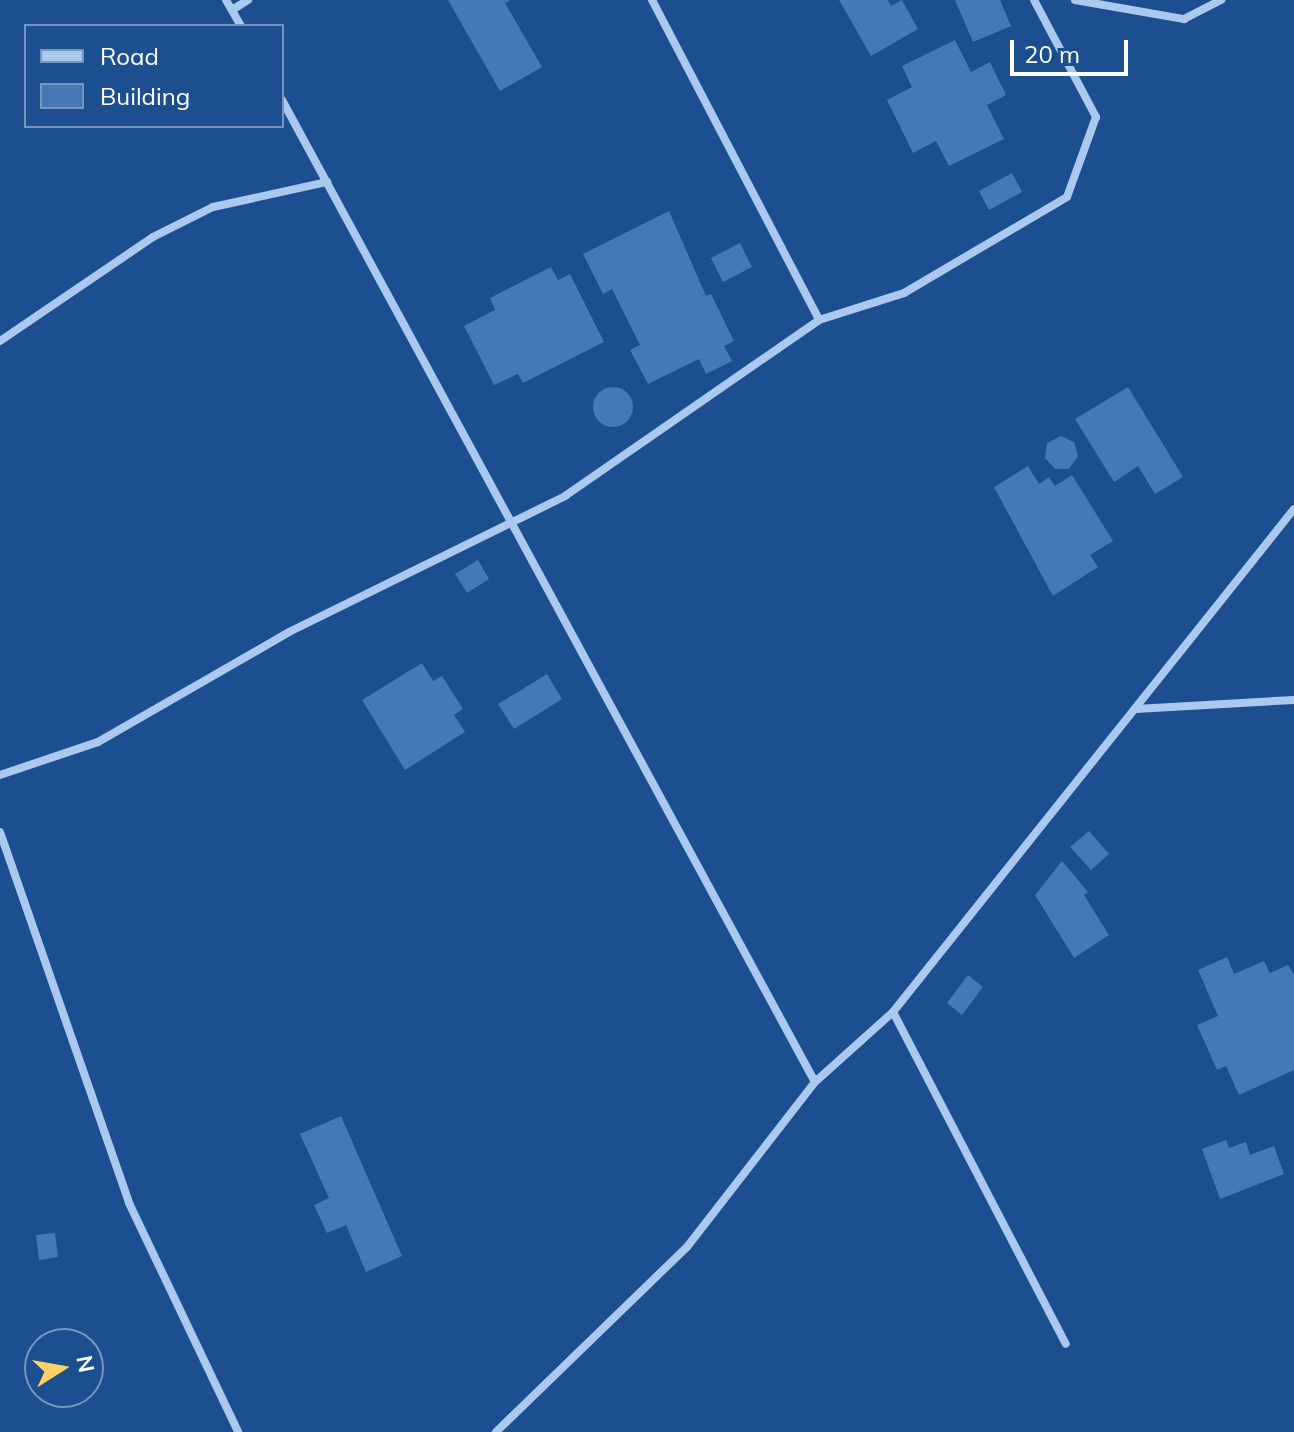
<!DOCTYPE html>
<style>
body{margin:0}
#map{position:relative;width:1294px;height:1432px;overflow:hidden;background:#1b4f8f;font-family:Mulish,sans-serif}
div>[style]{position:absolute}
.building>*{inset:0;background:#4478b7}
.round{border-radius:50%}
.minor>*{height:8px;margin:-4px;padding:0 4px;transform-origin:4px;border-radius:4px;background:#a9c9ee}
span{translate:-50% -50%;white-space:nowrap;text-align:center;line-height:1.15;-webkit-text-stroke:6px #1b4f8f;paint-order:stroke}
.legend{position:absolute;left:24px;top:24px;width:260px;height:104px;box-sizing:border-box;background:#1b4f8f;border:2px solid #7695bc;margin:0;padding:10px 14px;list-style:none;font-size:24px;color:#fff}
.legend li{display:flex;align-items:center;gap:16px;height:40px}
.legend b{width:40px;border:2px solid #7695bc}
.north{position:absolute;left:24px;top:1328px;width:80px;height:80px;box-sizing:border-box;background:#1b4f8f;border:2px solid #7695bc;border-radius:50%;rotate:79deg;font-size:22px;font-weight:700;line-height:32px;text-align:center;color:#fff}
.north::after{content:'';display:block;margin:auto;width:28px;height:36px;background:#ffd166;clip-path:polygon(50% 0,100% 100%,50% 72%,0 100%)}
.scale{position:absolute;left:1010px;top:40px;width:118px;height:36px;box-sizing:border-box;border:4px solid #fff;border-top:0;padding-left:10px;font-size:24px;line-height:28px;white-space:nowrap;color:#fff;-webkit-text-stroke:6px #1b4f8f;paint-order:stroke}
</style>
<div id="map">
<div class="building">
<div style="clip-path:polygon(448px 0,511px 0,505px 3px,542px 67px,500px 91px)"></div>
<div style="clip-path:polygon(839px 0,888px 0,891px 6px,902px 0,918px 29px,871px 56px)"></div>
<div style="clip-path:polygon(955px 0,1000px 0,1011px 26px,973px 42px)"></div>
<div style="clip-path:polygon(955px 40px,971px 72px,990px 62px,1006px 95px,987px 105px,1004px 139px,949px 166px,936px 141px,913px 153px,887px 100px,912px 87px,902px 66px)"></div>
<div style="clip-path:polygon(1012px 173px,1022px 192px,989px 210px,979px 191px)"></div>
<div style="clip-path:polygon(669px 211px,706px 296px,711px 294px,734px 341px,724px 346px,732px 361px,706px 374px,699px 359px,648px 384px,630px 350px,640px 345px,612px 289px,603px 294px,583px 254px)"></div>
<div style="clip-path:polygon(740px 243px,752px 267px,723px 282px,711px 258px)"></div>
<div style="clip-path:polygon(551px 267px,558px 280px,570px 274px,604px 342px,523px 383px,518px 374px,494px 385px,464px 326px,495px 310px,490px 298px)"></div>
<div style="clip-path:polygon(1128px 387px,1183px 477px,1155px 494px,1138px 466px,1114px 482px,1075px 419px)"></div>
<div class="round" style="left:593px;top:387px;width:40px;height:40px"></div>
<div style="clip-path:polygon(1061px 436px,1074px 442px,1078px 456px,1069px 469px,1055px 469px,1045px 458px,1047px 443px)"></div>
<div style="clip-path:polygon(1028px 466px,1039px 484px,1049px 477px,1055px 486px,1072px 475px,1113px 541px,1090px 555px,1098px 567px,1053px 596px,994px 487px)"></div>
<div style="clip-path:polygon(478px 560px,489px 579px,467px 593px,455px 574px)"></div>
<div style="clip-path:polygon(422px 663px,433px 681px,442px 676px,463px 709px,454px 715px,465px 732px,405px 770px,362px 700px)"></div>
<div style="clip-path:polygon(547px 674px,562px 699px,514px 729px,498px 704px)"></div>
<div style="clip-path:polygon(1089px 831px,1109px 854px,1091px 870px,1070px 847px)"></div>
<div style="clip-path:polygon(1062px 861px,1088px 892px,1084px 895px,1109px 935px,1074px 958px,1035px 895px)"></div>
<div style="clip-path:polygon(1227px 957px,1234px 974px,1264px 961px,1270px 973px,1288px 965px,1294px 974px,1294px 1070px,1239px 1095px,1226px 1066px,1217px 1070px,1197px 1025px,1218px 1016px,1198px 970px)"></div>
<div style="clip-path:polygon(968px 975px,983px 987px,962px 1015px,947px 1003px)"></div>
<div style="clip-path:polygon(341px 1116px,402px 1256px,366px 1272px,346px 1225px,327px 1233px,314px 1205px,329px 1198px,300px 1134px)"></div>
<div style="clip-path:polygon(1226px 1140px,1229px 1148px,1246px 1142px,1250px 1155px,1274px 1146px,1284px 1174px,1220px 1199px,1202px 1149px)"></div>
<div style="clip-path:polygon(55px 1233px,58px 1257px,39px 1260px,36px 1235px)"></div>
</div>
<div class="minor">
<div style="left:226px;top:0;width:30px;rotate:60deg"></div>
<div style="left:652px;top:0;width:361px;rotate:62.4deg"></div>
<div style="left:1075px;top:0;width:111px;rotate:9.9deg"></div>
<div style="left:1184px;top:19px;width:42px;rotate:-27.2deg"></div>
<div style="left:232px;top:10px;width:19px;rotate:-32deg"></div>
<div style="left:282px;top:100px;width:1117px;rotate:61.51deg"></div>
<div style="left:0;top:341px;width:185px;rotate:-34.2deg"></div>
<div style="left:153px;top:237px;width:67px;rotate:-26.6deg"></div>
<div style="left:213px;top:207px;width:117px;rotate:-12.4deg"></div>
<div style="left:1136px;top:709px;width:158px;rotate:-3.3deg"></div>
<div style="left:0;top:775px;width:103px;rotate:-18.6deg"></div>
<div style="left:98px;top:742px;width:220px;rotate:-29.9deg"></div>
<div style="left:289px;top:632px;width:308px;rotate:-26.2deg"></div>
<div style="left:565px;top:496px;width:309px;rotate:-34.7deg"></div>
<div style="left:819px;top:320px;width:89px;rotate:-17.6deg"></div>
<div style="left:904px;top:293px;width:189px;rotate:-30.5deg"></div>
<div style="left:1067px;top:197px;width:85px;rotate:-70.1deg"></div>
<div style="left:1096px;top:117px;width:132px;rotate:-117.9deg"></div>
<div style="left:0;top:832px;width:393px;rotate:70.8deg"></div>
<div style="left:129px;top:1203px;width:254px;rotate:64.5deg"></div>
<div style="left:893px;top:1012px;width:374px;rotate:62.5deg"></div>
<div style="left:496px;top:1432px;width:266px;rotate:-44.1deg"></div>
<div style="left:687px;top:1247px;width:209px;rotate:-52.2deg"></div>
<div style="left:815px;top:1082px;width:105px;rotate:-41.9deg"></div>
<div style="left:893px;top:1012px;width:643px;rotate:-51.44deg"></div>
</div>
<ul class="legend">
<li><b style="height:10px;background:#a9c9ee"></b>Road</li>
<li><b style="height:22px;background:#4478b7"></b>Building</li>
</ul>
<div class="north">N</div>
<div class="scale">20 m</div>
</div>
